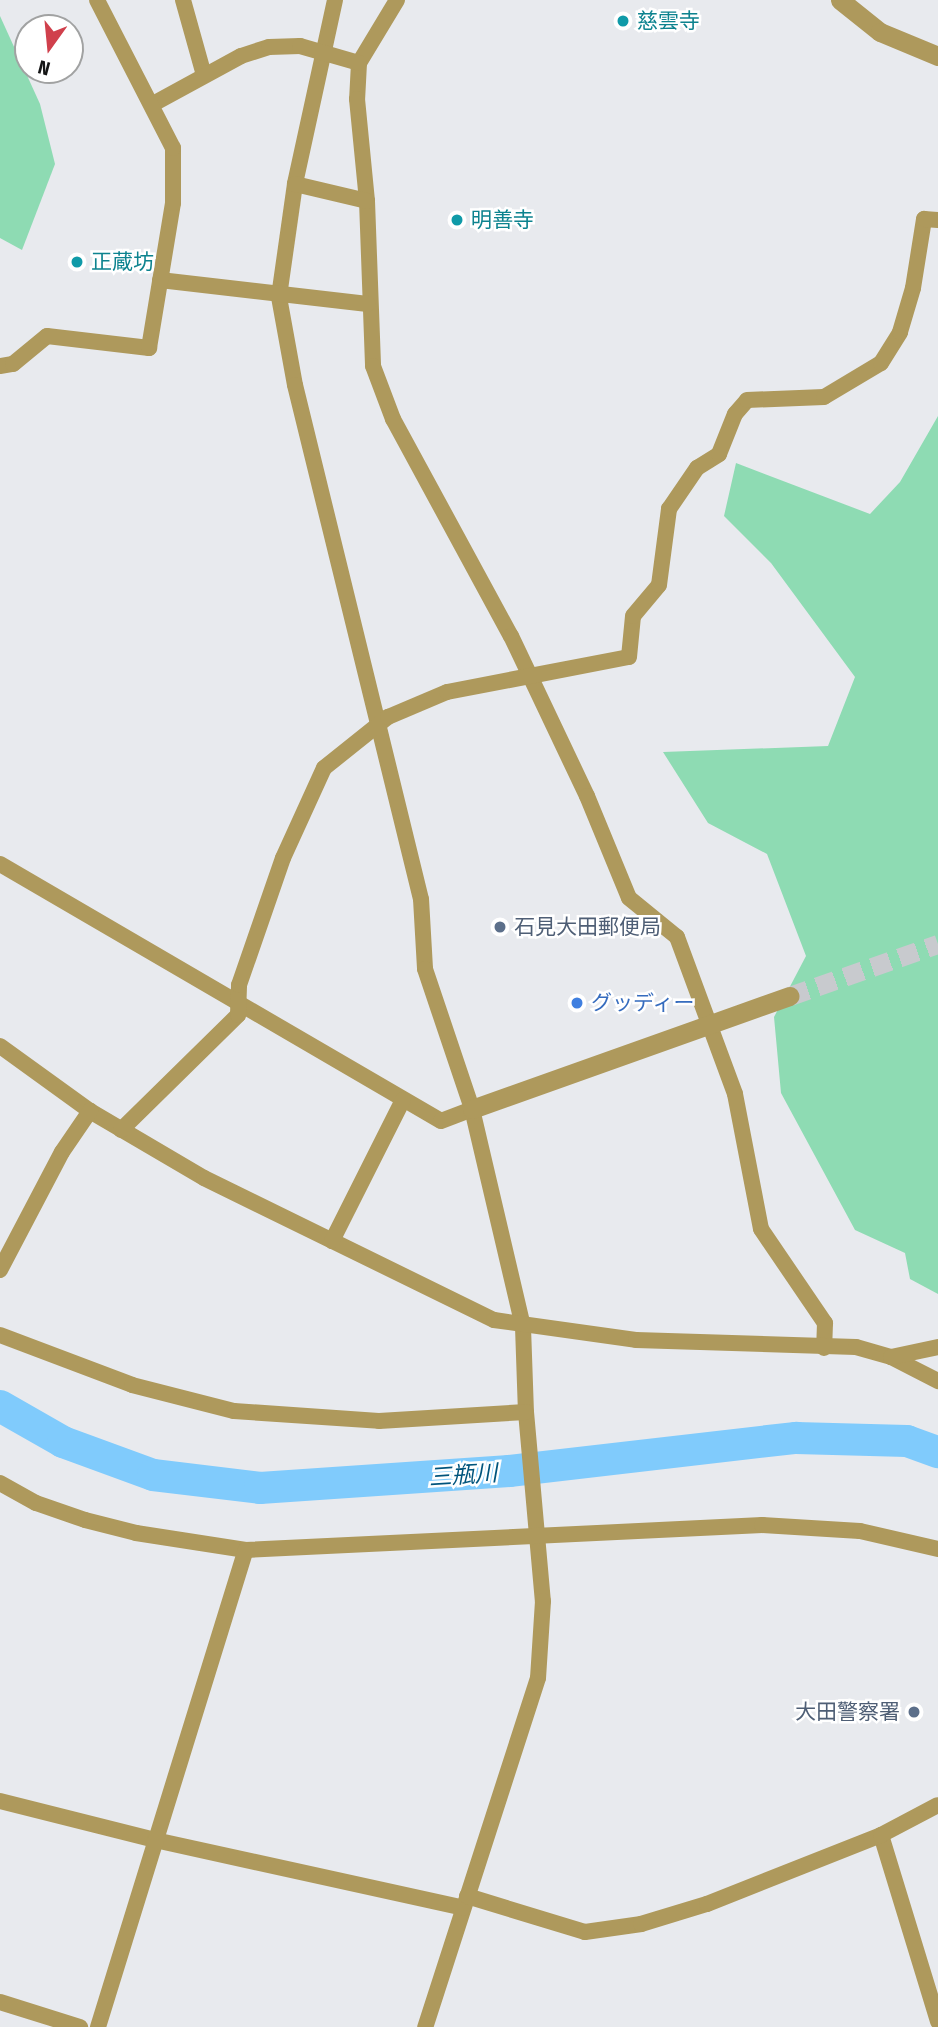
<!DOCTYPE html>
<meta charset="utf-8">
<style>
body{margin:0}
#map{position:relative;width:938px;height:2027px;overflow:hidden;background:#e8eaee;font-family:"Fira Sans Condensed","Noto Sans JP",sans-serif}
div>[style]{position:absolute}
.green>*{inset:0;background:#8edbb3}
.river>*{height:32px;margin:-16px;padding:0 16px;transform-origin:16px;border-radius:16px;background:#80cbfc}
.tertiary-tunnel>*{height:19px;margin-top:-9.5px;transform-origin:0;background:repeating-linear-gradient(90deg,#c8cace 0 19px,transparent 0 29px)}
.minor>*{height:16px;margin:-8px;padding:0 8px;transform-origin:8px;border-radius:8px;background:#ae995c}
.tertiary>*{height:19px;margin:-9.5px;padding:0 9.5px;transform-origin:9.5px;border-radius:9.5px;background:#ae995c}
.dots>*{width:19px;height:19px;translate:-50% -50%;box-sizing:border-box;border:4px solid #fff;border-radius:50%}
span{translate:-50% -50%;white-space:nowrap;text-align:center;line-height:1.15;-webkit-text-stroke:5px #fff;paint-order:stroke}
.culture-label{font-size:21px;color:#0d838f}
.left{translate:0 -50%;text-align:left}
.service-label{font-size:21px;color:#4e5e75}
.right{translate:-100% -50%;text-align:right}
.shop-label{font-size:21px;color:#366cbe}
.water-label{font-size:23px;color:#00547c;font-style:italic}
.north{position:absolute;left:14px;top:14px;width:70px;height:70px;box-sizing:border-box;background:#fff;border:2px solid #a1a2a2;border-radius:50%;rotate:195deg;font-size:19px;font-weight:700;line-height:28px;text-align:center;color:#151617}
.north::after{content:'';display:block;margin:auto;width:24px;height:32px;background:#d0404c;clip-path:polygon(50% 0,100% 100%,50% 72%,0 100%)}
</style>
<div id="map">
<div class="green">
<div style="clip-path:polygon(0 16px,40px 104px,55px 164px,22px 250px,0 238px)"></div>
<div style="clip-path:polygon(938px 416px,938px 1294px,910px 1279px,905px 1253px,855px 1230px,781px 1093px,774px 1017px,806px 956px,767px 854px,708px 823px,663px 752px,828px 746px,855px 677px,771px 563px,724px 516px,736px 463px,870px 514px,900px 482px)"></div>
</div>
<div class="river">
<div style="left:0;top:1406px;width:73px;rotate:29.7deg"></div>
<div style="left:63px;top:1442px;width:96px;rotate:20.1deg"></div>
<div style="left:153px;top:1475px;width:108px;rotate:6.9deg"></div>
<div style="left:260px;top:1488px;width:250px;rotate:-3.9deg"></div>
<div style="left:509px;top:1471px;width:289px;rotate:-6.6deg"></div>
<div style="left:796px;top:1438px;width:111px;rotate:1.5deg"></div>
<div style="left:907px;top:1441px;width:33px;rotate:20deg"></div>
</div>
<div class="tertiary-tunnel">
<div style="left:790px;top:996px;width:157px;rotate:-19.4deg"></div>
</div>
<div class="minor">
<div style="left:183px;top:0;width:78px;rotate:74.4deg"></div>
<div style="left:335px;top:0;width:188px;rotate:102.3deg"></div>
<div style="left:295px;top:184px;width:114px;rotate:98.1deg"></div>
<div style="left:279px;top:297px;width:89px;rotate:79.7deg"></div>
<div style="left:295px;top:385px;width:529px;rotate:76.23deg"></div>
<div style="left:421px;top:899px;width:70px;rotate:86.7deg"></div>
<div style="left:425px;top:969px;width:148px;rotate:71.4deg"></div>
<div style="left:472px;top:1109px;width:224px;rotate:76.8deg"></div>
<div style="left:523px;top:1327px;width:85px;rotate:88deg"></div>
<div style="left:526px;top:1412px;width:190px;rotate:84.9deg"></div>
<div style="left:543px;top:1601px;width:77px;rotate:93.7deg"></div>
<div style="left:538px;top:1678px;width:367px;rotate:107.9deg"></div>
<div style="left:397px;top:0;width:74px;rotate:121.1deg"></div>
<div style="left:359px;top:63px;width:36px;rotate:93deg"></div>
<div style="left:357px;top:99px;width:102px;rotate:84.4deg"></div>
<div style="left:367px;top:201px;width:165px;rotate:87.9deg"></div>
<div style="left:373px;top:366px;width:57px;rotate:69.3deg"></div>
<div style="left:393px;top:419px;width:247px;rotate:61.5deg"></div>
<div style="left:511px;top:636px;width:177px;rotate:64.6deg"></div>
<div style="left:587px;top:796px;width:110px;rotate:67.6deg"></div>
<div style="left:629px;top:898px;width:62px;rotate:39.1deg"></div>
<div style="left:677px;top:937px;width:167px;rotate:69.7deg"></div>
<div style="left:735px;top:1094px;width:137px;rotate:79.1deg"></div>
<div style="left:761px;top:1229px;width:114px;rotate:55.8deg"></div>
<div style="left:825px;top:1323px;width:25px;rotate:92deg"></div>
<div style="left:153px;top:104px;width:100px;rotate:-28.6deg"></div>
<div style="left:241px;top:56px;width:29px;rotate:-18deg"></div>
<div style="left:269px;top:47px;width:31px;rotate:-2deg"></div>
<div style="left:300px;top:46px;width:61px;rotate:16.1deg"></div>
<div style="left:295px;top:184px;width:74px;rotate:13.3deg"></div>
<div style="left:160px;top:280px;width:209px;rotate:6.6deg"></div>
<div style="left:0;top:366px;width:13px;rotate:-9deg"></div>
<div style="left:13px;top:364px;width:44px;rotate:-39.5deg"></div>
<div style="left:47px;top:336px;width:103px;rotate:6.7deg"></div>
<div style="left:149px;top:348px;width:147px;rotate:-80.6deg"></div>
<div style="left:173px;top:203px;width:55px;rotate:-90deg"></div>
<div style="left:173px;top:148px;width:166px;rotate:-117.2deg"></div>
<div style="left:0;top:864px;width:510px;rotate:30.23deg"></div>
<div style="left:441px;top:1121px;width:33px;rotate:-21deg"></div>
<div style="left:0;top:1046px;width:111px;rotate:35.8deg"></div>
<div style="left:90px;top:1111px;width:132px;rotate:30.4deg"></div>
<div style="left:204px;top:1178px;width:323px;rotate:26.1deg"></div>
<div style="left:494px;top:1320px;width:143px;rotate:8deg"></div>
<div style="left:636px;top:1340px;width:220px;rotate:1.8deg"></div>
<div style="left:856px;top:1347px;width:36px;rotate:16deg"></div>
<div style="left:891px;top:1357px;width:53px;rotate:27.1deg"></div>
<div style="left:121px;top:1130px;width:164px;rotate:-44.5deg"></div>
<div style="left:238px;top:1015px;width:30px;rotate:-88deg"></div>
<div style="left:239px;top:985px;width:134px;rotate:-70.9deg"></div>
<div style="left:283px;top:858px;width:99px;rotate:-65.5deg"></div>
<div style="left:324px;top:768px;width:82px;rotate:-38.6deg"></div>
<div style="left:388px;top:717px;width:64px;rotate:-23deg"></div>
<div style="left:447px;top:692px;width:185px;rotate:-10.9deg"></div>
<div style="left:629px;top:657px;width:41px;rotate:-84.4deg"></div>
<div style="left:633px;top:616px;width:40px;rotate:-50deg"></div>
<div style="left:659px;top:585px;width:77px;rotate:-82.5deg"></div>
<div style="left:669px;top:509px;width:50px;rotate:-55.7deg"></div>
<div style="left:697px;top:468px;width:26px;rotate:-32deg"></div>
<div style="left:719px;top:454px;width:43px;rotate:-68.2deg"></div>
<div style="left:735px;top:414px;width:18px;rotate:-49deg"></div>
<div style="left:747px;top:400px;width:77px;rotate:-2.2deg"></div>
<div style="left:824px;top:397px;width:66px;rotate:-30.8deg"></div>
<div style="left:881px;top:363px;width:36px;rotate:-58deg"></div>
<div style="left:900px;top:332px;width:46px;rotate:-73.5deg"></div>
<div style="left:913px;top:288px;width:70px;rotate:-80.9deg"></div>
<div style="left:924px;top:219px;width:14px;rotate:4deg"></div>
<div style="left:332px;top:1241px;width:158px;rotate:-63.3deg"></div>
<div style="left:0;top:1270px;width:133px;rotate:-62.3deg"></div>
<div style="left:62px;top:1152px;width:50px;rotate:-55.7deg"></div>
<div style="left:0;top:1335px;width:141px;rotate:20.7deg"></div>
<div style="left:132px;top:1385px;width:105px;rotate:14.3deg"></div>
<div style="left:234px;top:1411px;width:145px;rotate:3.9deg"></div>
<div style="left:379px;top:1421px;width:147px;rotate:-3.5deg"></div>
<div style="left:891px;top:1357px;width:48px;rotate:-12deg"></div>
<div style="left:0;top:1483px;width:41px;rotate:29.1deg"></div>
<div style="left:36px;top:1503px;width:52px;rotate:19.1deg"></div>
<div style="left:85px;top:1520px;width:53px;rotate:14.3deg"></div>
<div style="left:136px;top:1533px;width:111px;rotate:8.8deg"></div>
<div style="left:246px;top:1550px;width:517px;rotate:-2.77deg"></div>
<div style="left:762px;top:1525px;width:98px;rotate:3.5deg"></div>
<div style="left:860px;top:1531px;width:80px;rotate:13deg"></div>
<div style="left:0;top:1801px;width:160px;rotate:14.1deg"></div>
<div style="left:155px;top:1840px;width:315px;rotate:12.4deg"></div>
<div style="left:881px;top:1835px;width:195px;rotate:73deg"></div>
<div style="left:467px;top:1896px;width:123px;rotate:17deg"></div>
<div style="left:585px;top:1932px;width:57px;rotate:-8.1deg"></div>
<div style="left:641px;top:1924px;width:69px;rotate:-16.9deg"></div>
<div style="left:707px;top:1904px;width:187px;rotate:-21.6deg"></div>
<div style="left:881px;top:1835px;width:64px;rotate:-27.8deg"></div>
<div style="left:0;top:2002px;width:84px;rotate:17.4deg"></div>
<div style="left:98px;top:2027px;width:499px;rotate:-72.8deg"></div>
</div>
<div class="tertiary">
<div style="left:840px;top:0;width:51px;rotate:38.7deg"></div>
<div style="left:880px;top:32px;width:63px;rotate:22.5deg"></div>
<div style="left:472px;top:1109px;width:337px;rotate:-19.6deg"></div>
</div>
<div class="dots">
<div style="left:623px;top:21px;background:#0f9aa8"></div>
<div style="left:457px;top:220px;background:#0f9aa8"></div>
<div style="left:77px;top:262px;background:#0f9aa8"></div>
<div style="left:500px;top:927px;background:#5c6f8a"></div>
<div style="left:577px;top:1003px;background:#3f7fe0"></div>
<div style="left:914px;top:1712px;background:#5c6f8a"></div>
</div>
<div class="culture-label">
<span class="left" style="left:637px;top:21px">慈雲寺</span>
<span class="left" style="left:471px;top:220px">明善寺</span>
<span class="left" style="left:91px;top:262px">正蔵坊</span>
</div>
<div class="service-label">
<span class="left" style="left:514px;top:927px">石見大田郵便局</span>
<span class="right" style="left:900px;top:1712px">大田警察署</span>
</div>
<div class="shop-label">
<span class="left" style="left:591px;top:1003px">グッディー</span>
</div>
<div class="water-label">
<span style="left:463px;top:1475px;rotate:-4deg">三瓶川</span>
</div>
<div class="north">N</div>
</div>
